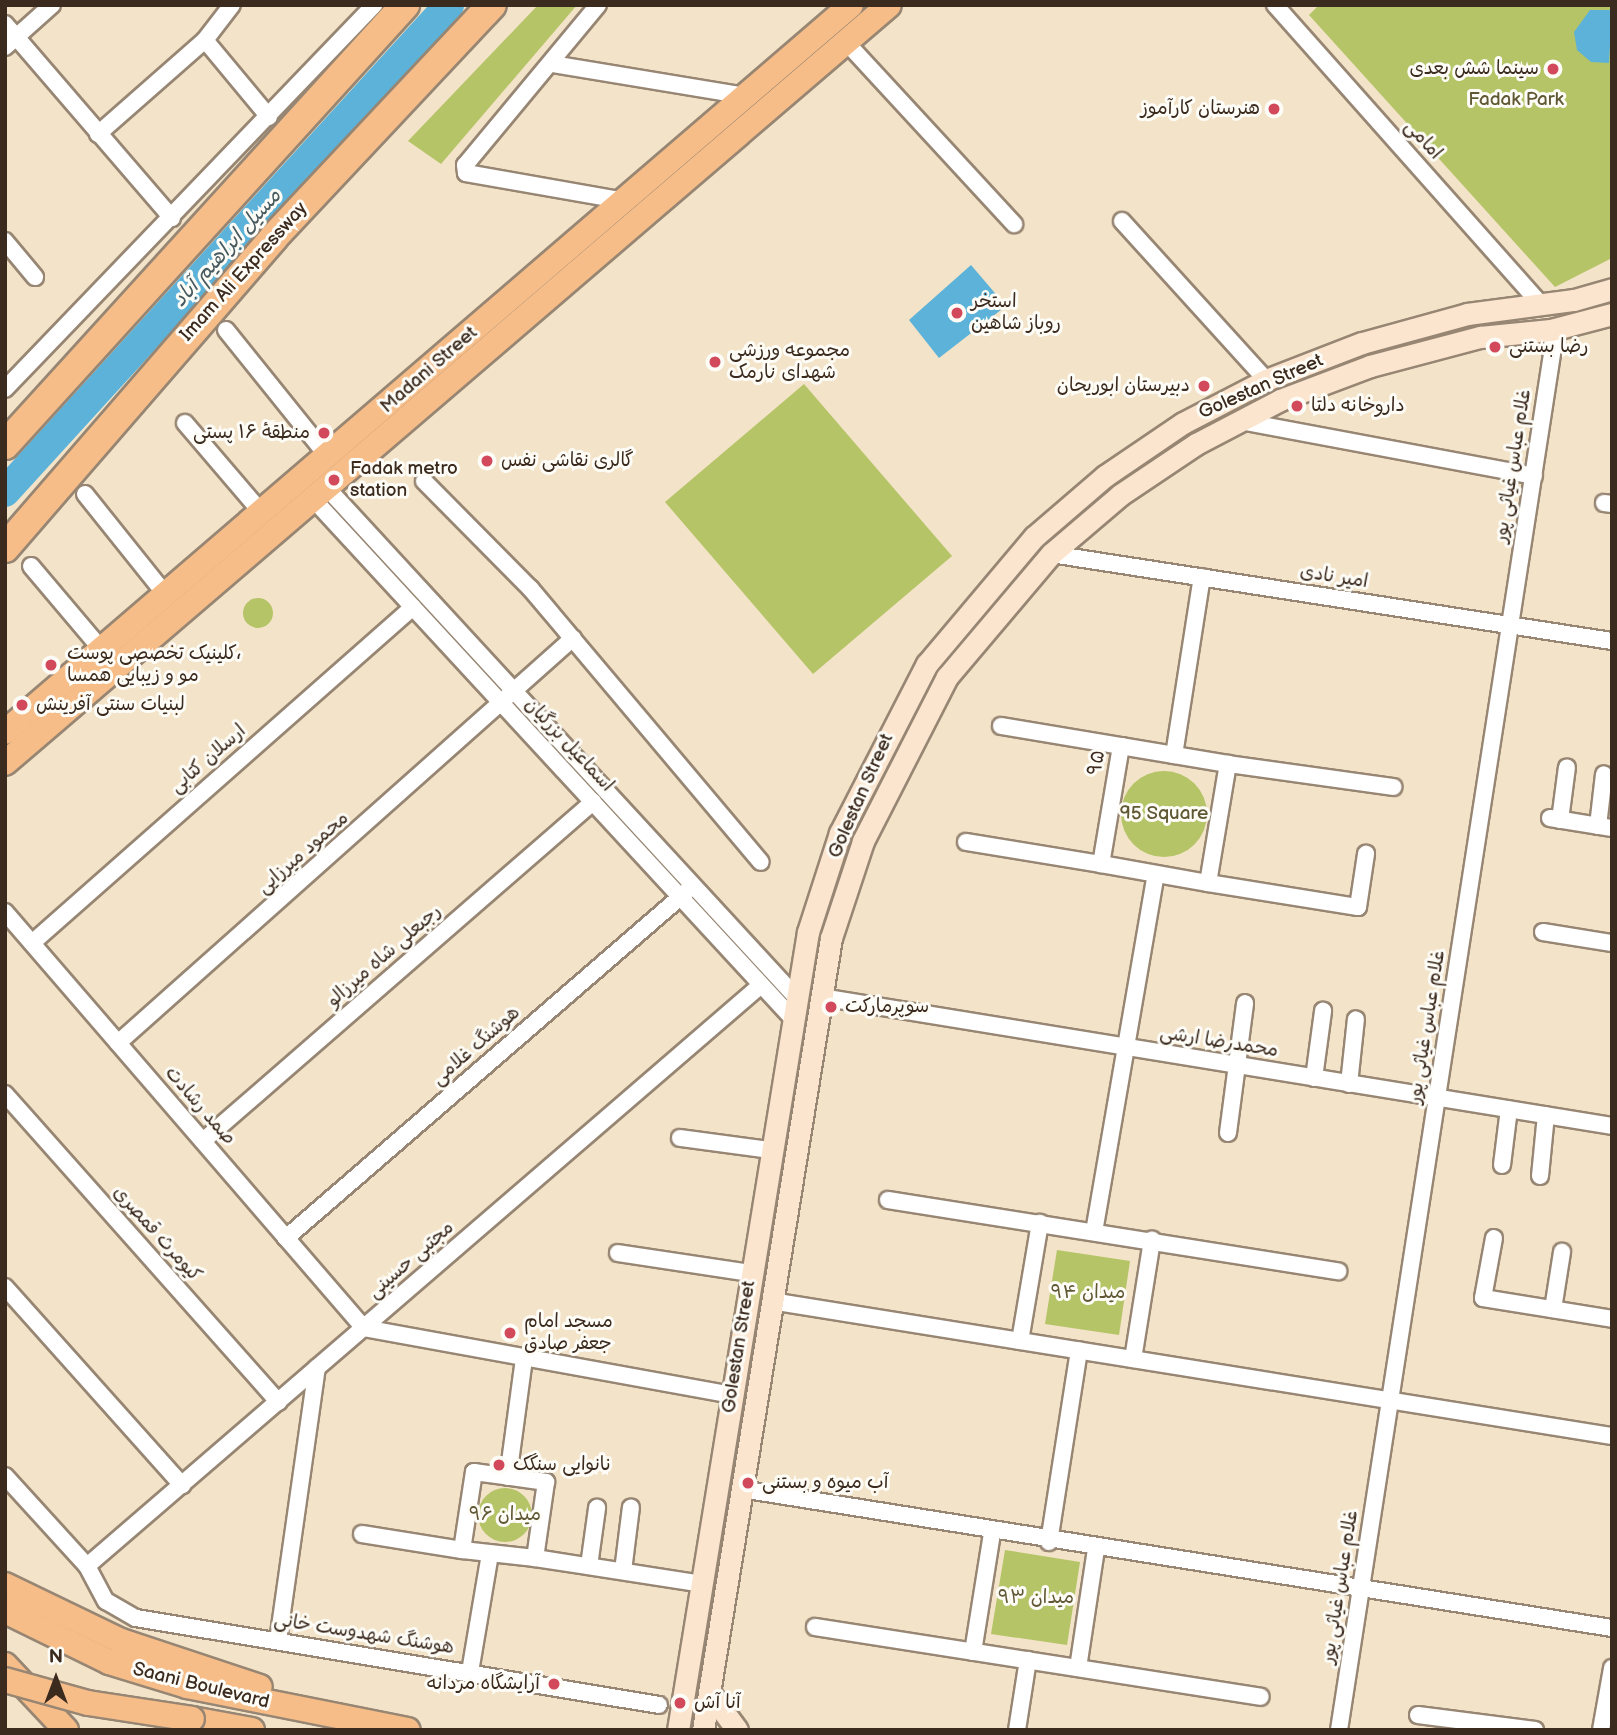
<!DOCTYPE html>
<meta charset="utf-8">
<style>
body{margin:0}
#map{position:relative;width:1617px;height:1735px;overflow:hidden;background:#f3e3c8;font-family:"Balsamiq Sans","Playpen Sans Arabic",sans-serif}
div>[style]{position:absolute}
.green>*{inset:0;background:#b5c467}
.round{border-radius:50%}
.water>*{inset:0;background:#5cb2d8}
.river>*{height:30px;margin:-15px;padding:0 15px;transform-origin:15px;border-radius:15px;background:#5cb2d8}
.roads{filter:drop-shadow(2px 0 #978673) drop-shadow(-2px 0 #978673) drop-shadow(0 2px #978673) drop-shadow(0 -2px #978673)}
.street>*{height:16px;margin:-8px;padding:0 8px;transform-origin:8px;border-radius:8px;background:#fff}
.secondary>*{height:21px;margin:-10.5px;padding:0 10.5px;transform-origin:10.5px;border-radius:10.5px;background:#fce5cf}
.primary>*{height:24px;margin:-12px;padding:0 12px;transform-origin:12px;border-radius:12px;background:#f7bd88}
.highway>*{height:28px;margin:-14px;padding:0 14px;transform-origin:14px;border-radius:14px;background:#f7bd88}
.bridges{filter:drop-shadow(2px 0 #978673) drop-shadow(-2px 0 #978673) drop-shadow(0 2px #978673) drop-shadow(0 -2px #978673)}
.primary-bridge>*{height:24px;margin:-12px;padding:0 12px;transform-origin:12px;border-radius:12px;background:#f7bd88}
.dots>*{width:19px;height:19px;translate:-50% -50%;box-sizing:border-box;border:4px solid #fdfcf7;border-radius:50%}
span{translate:-50% -50%;white-space:nowrap;text-align:center;line-height:1.15;-webkit-text-stroke:6px #fdfcf7;paint-order:stroke}
.poi-label{font-size:19px;color:#3b2a1e}
.right{translate:-100% -50%;text-align:right}
.left{translate:0 -50%;text-align:left}
.park-label{font-size:19px;color:#605834}
.street-label{font-size:19px;color:#3b2a1e}
.water-label{font-size:21px;color:#475a5f;font-style:italic}
.frame{position:absolute;inset:0;border:7px solid #3b2a1e;pointer-events:none}
.north{position:absolute;left:21px;top:1644px;width:70px;height:70px;-webkit-text-stroke:5px #fdfcf7;paint-order:stroke;rotate:0deg;font-size:19px;font-weight:700;line-height:28px;text-align:center;color:#3b2a1e}
.north::after{content:'';display:block;margin:auto;width:24px;height:32px;background:#3b2a1e;clip-path:polygon(50% 0,100% 100%,50% 72%,0 100%)}
</style>
<div id="map">
<div class="green">
<div style="clip-path:polygon(538px 5px,577px 5px,441px 164px,408px 141px)"></div>
<div style="clip-path:polygon(1319px 5px,1612px 5px,1612px 258px,1555px 287px,1309px 15px)"></div>
<div style="clip-path:polygon(804px 384px,952px 556px,813px 674px,665px 502px)"></div>
<div class="round" style="left:243px;top:598px;width:30px;height:30px"></div>
<div class="round" style="left:1121px;top:771px;width:86px;height:86px"></div>
<div style="clip-path:polygon(1057px 1250px,1130px 1261px,1119px 1335px,1045px 1324px)"></div>
<div class="round" style="left:478px;top:1488px;width:54px;height:54px"></div>
<div style="clip-path:polygon(1005px 1550px,1080px 1562px,1067px 1645px,991px 1634px)"></div>
</div>
<div class="water">
<div style="clip-path:polygon(1590px 10px,1612px 10px,1609px 63px,1591px 62px,1577px 50px,1574px 32px)"></div>
<div style="clip-path:polygon(971px 265px,1006px 306px,939px 358px,909px 320px)"></div>
</div>
<div class="river">
<div style="left:5px;top:492px;width:659px;rotate:-47.64deg"></div>
</div>
<div class="roads">
<div class="street">
<div style="left:598px;top:5px;width:208px;rotate:129.7deg"></div>
<div style="left:465px;top:165px;width:8px;rotate:83deg"></div>
<div style="left:466px;top:173px;width:161px;rotate:10deg"></div>
<div style="left:1275px;top:5px;width:397px;rotate:48.4deg"></div>
<div style="left:5px;top:24px;width:256px;rotate:49.3deg"></div>
<div style="left:205px;top:40px;width:100px;rotate:50.3deg"></div>
<div style="left:846px;top:42px;width:248px;rotate:47.3deg"></div>
<div style="left:5px;top:47px;width:63px;rotate:-41.8deg"></div>
<div style="left:552px;top:64px;width:197px;rotate:9.4deg"></div>
<div style="left:98px;top:134px;width:142px;rotate:-41.3deg"></div>
<div style="left:205px;top:40px;width:44px;rotate:-52.4deg"></div>
<div style="left:1122px;top:221px;width:215px;rotate:47.8deg"></div>
<div style="left:5px;top:241px;width:47px;rotate:50.2deg"></div>
<div style="left:226px;top:330px;width:163px;rotate:51.2deg"></div>
<div style="left:5px;top:389px;width:533px;rotate:-46.14deg"></div>
<div style="left:1241px;top:421px;width:298px;rotate:10.6deg"></div>
<div style="left:185px;top:423px;width:118px;rotate:49.5deg"></div>
<div style="left:424px;top:481px;width:151px;rotate:45.3deg"></div>
<div style="left:530px;top:588px;width:358px;rotate:49.9deg"></div>
<div style="left:328px;top:489px;width:691px;rotate:47.35deg"></div>
<div style="left:85px;top:494px;width:129px;rotate:51.3deg"></div>
<div style="left:315px;top:501px;width:703px;rotate:47.3deg"></div>
<div style="left:1604px;top:503px;width:8px;rotate:7deg"></div>
<div style="left:1051px;top:554px;width:568px;rotate:8.82deg"></div>
<div style="left:31px;top:566px;width:110px;rotate:49.8deg"></div>
<div style="left:1001px;top:726px;width:122px;rotate:9.5deg"></div>
<div style="left:1174px;top:755px;width:180px;rotate:-81.1deg"></div>
<div style="left:1228px;top:764px;width:167px;rotate:7.9deg"></div>
<div style="left:1550px;top:818px;width:63px;rotate:9.2deg"></div>
<div style="left:1560px;top:820px;width:53px;rotate:-82.5deg"></div>
<div style="left:1598px;top:826px;width:52px;rotate:-83.4deg"></div>
<div style="left:966px;top:842px;width:137px;rotate:9.3deg"></div>
<div style="left:1208px;top:883px;width:121px;rotate:-80.5deg"></div>
<div style="left:1228px;top:764px;width:109px;rotate:-170.5deg"></div>
<div style="left:1121px;top:746px;width:120px;rotate:99.6deg"></div>
<div style="left:1101px;top:864px;width:109px;rotate:10.1deg"></div>
<div style="left:1208px;top:883px;width:152px;rotate:9.1deg"></div>
<div style="left:1358px;top:907px;width:54px;rotate:-81.4deg"></div>
<div style="left:5px;top:912px;width:549px;rotate:49.21deg"></div>
<div style="left:364px;top:1328px;width:374px;rotate:10.3deg"></div>
<div style="left:1543px;top:932px;width:70px;rotate:9.1deg"></div>
<div style="left:32px;top:943px;width:508px;rotate:-41.41deg"></div>
<div style="left:821px;top:997px;width:801px;rotate:9.26deg"></div>
<div style="left:118px;top:1043px;width:609px;rotate:-41.67deg"></div>
<div style="left:1314px;top:1078px;width:68px;rotate:-82.3deg"></div>
<div style="left:1349px;top:1084px;width:65px;rotate:-83.9deg"></div>
<div style="left:5px;top:1094px;width:412px;rotate:48.4deg"></div>
<div style="left:1228px;top:1133px;width:131px;rotate:-82.5deg"></div>
<div style="left:680px;top:1138px;width:91px;rotate:7.6deg"></div>
<div style="left:203px;top:1141px;width:517px;rotate:-41deg"></div>
<div style="left:1502px;top:1165px;width:56px;rotate:-82.9deg"></div>
<div style="left:1540px;top:1176px;width:61px;rotate:-84.4deg"></div>
<div style="left:888px;top:1200px;width:456px;rotate:9deg"></div>
<div style="left:1094px;top:1232px;width:363px;rotate:-80.2deg"></div>
<div style="left:286px;top:1238px;width:529px;rotate:-40.86deg"></div>
<div style="left:1494px;top:1238px;width:61px;rotate:100.4deg"></div>
<div style="left:1483px;top:1298px;width:131px;rotate:9.2deg"></div>
<div style="left:618px;top:1253px;width:134px;rotate:8.6deg"></div>
<div style="left:5px;top:1287px;width:266px;rotate:48.2deg"></div>
<div style="left:771px;top:1301px;width:852px;rotate:9.12deg"></div>
<div style="left:1553px;top:1309px;width:58px;rotate:-81deg"></div>
<div style="left:1020px;top:1341px;width:120px;rotate:-80.4deg"></div>
<div style="left:1133px;top:1359px;width:121px;rotate:-80.9deg"></div>
<div style="left:474px;top:1472px;width:73px;rotate:7.9deg"></div>
<div style="left:546px;top:1482px;width:77px;rotate:98.2deg"></div>
<div style="left:535px;top:1558px;width:73px;rotate:-173.7deg"></div>
<div style="left:462px;top:1550px;width:79px;rotate:-81.3deg"></div>
<div style="left:5px;top:1476px;width:122px;rotate:47.7deg"></div>
<div style="left:87px;top:1566px;width:40px;rotate:62deg"></div>
<div style="left:106px;top:1601px;width:34px;rotate:30deg"></div>
<div style="left:136px;top:1618px;width:530px;rotate:9.44deg"></div>
<div style="left:508px;top:1477px;width:120px;rotate:-82.3deg"></div>
<div style="left:741px;top:1489px;width:882px;rotate:9.07deg"></div>
<div style="left:362px;top:1534px;width:101px;rotate:9.1deg"></div>
<div style="left:1049px;top:1542px;width:194px;rotate:-81.1deg"></div>
<div style="left:535px;top:1558px;width:169px;rotate:8.8deg"></div>
<div style="left:87px;top:1566px;width:890px;rotate:-40.76deg"></div>
<div style="left:589px;top:1566px;width:59px;rotate:-82.1deg"></div>
<div style="left:623px;top:1571px;width:64px;rotate:-82.9deg"></div>
<div style="left:815px;top:1627px;width:451px;rotate:8.9deg"></div>
<div style="left:278px;top:1641px;width:276px;rotate:-81.9deg"></div>
<div style="left:973px;top:1652px;width:121px;rotate:-80.9deg"></div>
<div style="left:1078px;top:1668px;width:120px;rotate:-81.4deg"></div>
<div style="left:470px;top:1672px;width:120px;rotate:-80.4deg"></div>
<div style="left:1418px;top:1715px;width:118px;rotate:7.3deg"></div>
<div style="left:1017px;top:1730px;width:71px;rotate:-81.1deg"></div>
<div style="left:1339px;top:1730px;width:1398px;rotate:-81.2deg"></div>
<div style="left:1553px;top:348px;width:18px;rotate:-96deg"></div>
<div style="left:1601px;top:1730px;width:63px;rotate:-79.9deg"></div>
</div>
<div class="secondary">
<div style="left:709px;top:1692px;width:47px;rotate:53.6deg"></div>
<div style="left:678px;top:1730px;width:809px;rotate:-80.75deg"></div>
<div style="left:808px;top:932px;width:104px;rotate:-72.1deg"></div>
<div style="left:840px;top:833px;width:190px;rotate:-62.8deg"></div>
<div style="left:927px;top:664px;width:166px;rotate:-49.9deg"></div>
<div style="left:1034px;top:537px;width:94px;rotate:-40.7deg"></div>
<div style="left:1105px;top:476px;width:94px;rotate:-34.2deg"></div>
<div style="left:1183px;top:423px;width:93px;rotate:-27.4deg"></div>
<div style="left:1266px;top:380px;width:103px;rotate:-21.1deg"></div>
<div style="left:1362px;top:343px;width:109px;rotate:-15.4deg"></div>
<div style="left:1467px;top:314px;width:108px;rotate:-7.5deg"></div>
<div style="left:1574px;top:300px;width:40px;rotate:-16deg"></div>
<div style="left:703px;top:1730px;width:802px;rotate:-80.82deg"></div>
<div style="left:831px;top:938px;width:102px;rotate:-71.7deg"></div>
<div style="left:863px;top:841px;width:184px;rotate:-62.9deg"></div>
<div style="left:947px;top:677px;width:161px;rotate:-49.8deg"></div>
<div style="left:1051px;top:554px;width:91px;rotate:-40.5deg"></div>
<div style="left:1120px;top:495px;width:92px;rotate:-33.9deg"></div>
<div style="left:1196px;top:444px;width:95px;rotate:-27.6deg"></div>
<div style="left:1280px;top:400px;width:96px;rotate:-20.7deg"></div>
<div style="left:1370px;top:366px;width:114px;rotate:-14.8deg"></div>
<div style="left:1480px;top:337px;width:71px;rotate:-5.6deg"></div>
<div style="left:1551px;top:330px;width:63px;rotate:-14.7deg"></div>
</div>
<div class="primary">
<div style="left:5px;top:732px;width:1115px;rotate:-40.67deg"></div>
<div style="left:5px;top:763px;width:1164px;rotate:-40.61deg"></div>
<div style="left:5px;top:1585px;width:129px;rotate:25.8deg"></div>
<div style="left:121px;top:1641px;width:146px;rotate:18.3deg"></div>
<div style="left:5px;top:1611px;width:116px;rotate:26.1deg"></div>
<div style="left:109px;top:1662px;width:82px;rotate:17.1deg"></div>
<div style="left:187px;top:1686px;width:225px;rotate:11.3deg"></div>
<div style="left:5px;top:1665px;width:89px;rotate:46.8deg"></div>
<div style="left:192px;top:1719px;width:61px;rotate:10.4deg"></div>
</div>
<div class="highway">
<div style="left:5px;top:445px;width:595px;rotate:-47.73deg"></div>
<div style="left:5px;top:548px;width:411px;rotate:-49.1deg"></div>
<div style="left:274px;top:237px;width:318px;rotate:-46.8deg"></div>
</div>
</div>
<div class="bridges">
<div class="primary-bridge">
<div style="left:5px;top:1680px;width:86px;rotate:15.5deg"></div>
<div style="left:88px;top:1703px;width:105px;rotate:8.7deg"></div>
</div>
</div>
<div class="dots">
<div style="left:1553px;top:69px;background:#d1495b"></div>
<div style="left:1274px;top:109px;background:#d1495b"></div>
<div style="left:957px;top:313px;background:#d1495b"></div>
<div style="left:1495px;top:347px;background:#d1495b"></div>
<div style="left:715px;top:362px;background:#d1495b"></div>
<div style="left:1204px;top:386px;background:#d1495b"></div>
<div style="left:1297px;top:406px;background:#d1495b"></div>
<div style="left:324px;top:433px;background:#d1495b"></div>
<div style="left:487px;top:461px;background:#d1495b"></div>
<div style="left:334px;top:480px;background:#d1495b"></div>
<div style="left:51px;top:665px;background:#d1495b"></div>
<div style="left:22px;top:705px;background:#d1495b"></div>
<div style="left:831px;top:1007px;background:#d1495b"></div>
<div style="left:510px;top:1333px;background:#d1495b"></div>
<div style="left:499px;top:1465px;background:#d1495b"></div>
<div style="left:748px;top:1483px;background:#d1495b"></div>
<div style="left:554px;top:1684px;background:#d1495b"></div>
<div style="left:680px;top:1703px;background:#d1495b"></div>
</div>
<div class="poi-label">
<span class="right" style="left:1539px;top:69px">سینما شش بعدی</span>
<span class="right" style="left:1260px;top:109px">هنرستان کارآموز</span>
<span class="left" style="left:971px;top:313px">استخر<br>روباز شاهین</span>
<span class="left" style="left:1509px;top:347px">رضا بستنی</span>
<span class="left" style="left:729px;top:362px">مجموعه ورزشی<br>شهدای نارمک</span>
<span class="right" style="left:1190px;top:386px">دبیرستان ابوریحان</span>
<span class="left" style="left:1311px;top:406px">داروخانه دلتا</span>
<span class="right" style="left:310px;top:433px">منطقهٔ ۱۶ پستی</span>
<span class="left" style="left:501px;top:461px">گالری نقاشی نفس</span>
<span class="left" style="left:350px;top:480px">Fadak metro<br>station</span>
<span class="left" style="left:67px;top:665px">کلینیک تخصصی پوست،<br>مو و زیبایی همسا</span>
<span class="left" style="left:36px;top:705px">لبنیات سنتی آفرینش</span>
<span class="left" style="left:845px;top:1007px">سوپرمارکت</span>
<span class="left" style="left:524px;top:1333px">مسجد امام<br>جعفر صادق</span>
<span class="left" style="left:513px;top:1465px">نانوایی سنگک</span>
<span class="left" style="left:762px;top:1483px">آب میوه و بستنی</span>
<span class="right" style="left:540px;top:1684px">آرایشگاه مردانه</span>
<span class="left" style="left:694px;top:1703px">آنا آش</span>
</div>
<div class="park-label">
<span style="left:1516px;top:100px">Fadak Park</span>
<span style="left:1164px;top:814px">95 Square</span>
<span style="left:1088px;top:1293px">میدان ۹۴</span>
<span style="left:505px;top:1515px">میدان ۹۶</span>
<span style="left:1036px;top:1598px">میدان ۹۳</span>
</div>
<div class="street-label">
<span style="left:1423px;top:140px;rotate:48deg">امامی</span>
<span style="left:244px;top:272px;rotate:-48deg">Imam Ali Expressway</span>
<span style="left:429px;top:370px;rotate:-41deg">Madani Street</span>
<span style="left:1261px;top:387px;rotate:-24deg">Golestan Street</span>
<span style="left:1513px;top:466px;rotate:-81deg">غلام عباس غیاثی ‌پور</span>
<span style="left:1334px;top:577px;rotate:9deg">امیر نادی</span>
<span style="left:569px;top:745px;rotate:47deg">اسماعیل بزرگیان</span>
<span style="left:208px;top:759px;rotate:-41deg">ارسلان کتابی</span>
<span style="left:1097px;top:763px;rotate:-79deg">۹۵</span>
<span style="left:861px;top:796px;rotate:-66deg">Golestan Street</span>
<span style="left:303px;top:853px;rotate:-41deg">محمود میرزایی</span>
<span style="left:384px;top:956px;rotate:-41deg">رجبعلی شاه میرزالو</span>
<span style="left:1427px;top:1027px;rotate:-81deg">غلام عباس غیاثی ‌پور</span>
<span style="left:1219px;top:1042px;rotate:9deg">محمدرضا ارشی</span>
<span style="left:476px;top:1046px;rotate:-41deg">هوشنگ غلامی</span>
<span style="left:200px;top:1106px;rotate:49deg">صمد رشادت</span>
<span style="left:157px;top:1234px;rotate:48deg">کیومرث قمصری</span>
<span style="left:411px;top:1260px;rotate:-41deg">مجتبی حسینی</span>
<span style="left:739px;top:1347px;rotate:-81deg">Golestan Street</span>
<span style="left:1340px;top:1587px;rotate:-81deg">غلام عباس غیاثی ‌پور</span>
<span style="left:364px;top:1634px;rotate:9deg">هوشنگ شهدوست خانی</span>
<span style="left:201px;top:1686px;rotate:14deg">Saani Boulevard</span>
</div>
<div class="water-label">
<span style="left:227px;top:248px;rotate:-48deg">مسیل ابراهیم آباد</span>
</div>
<div class="frame"></div>
<div class="north">N</div>
</div>
